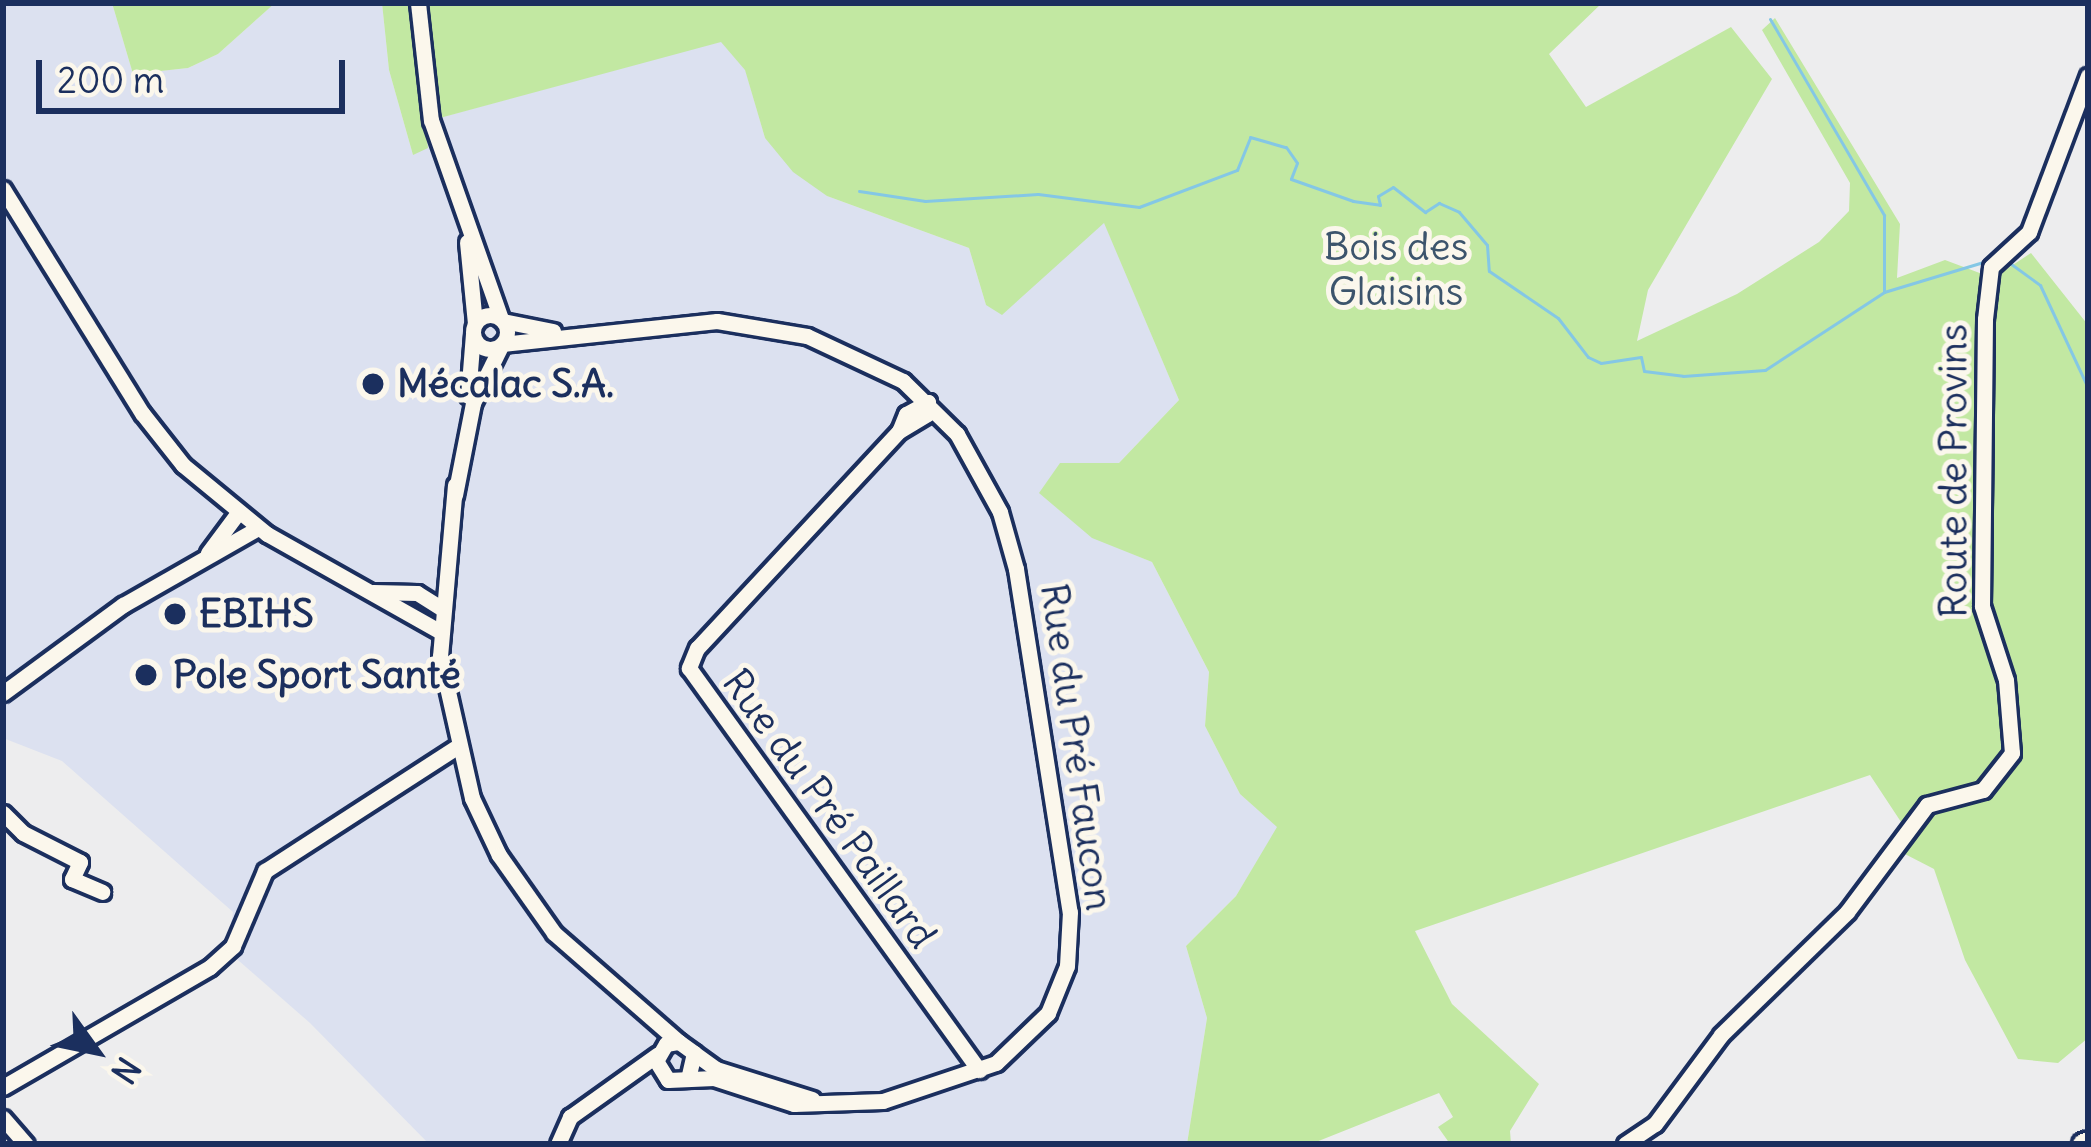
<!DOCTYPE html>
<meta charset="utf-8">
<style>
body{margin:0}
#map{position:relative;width:2091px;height:1147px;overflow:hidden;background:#ededee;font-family:Delius,sans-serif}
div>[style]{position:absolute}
.built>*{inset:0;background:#dce1f0}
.green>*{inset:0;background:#c2e8a2}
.stream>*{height:3px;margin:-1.5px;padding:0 1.5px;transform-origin:1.5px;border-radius:1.5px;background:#84c7e5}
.roads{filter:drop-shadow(3px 0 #1b2f5e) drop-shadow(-3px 0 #1b2f5e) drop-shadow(0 3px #1b2f5e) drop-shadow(0 -3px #1b2f5e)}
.minor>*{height:15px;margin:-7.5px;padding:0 7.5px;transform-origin:7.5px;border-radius:7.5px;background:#fbf7ec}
.minor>.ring{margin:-7.5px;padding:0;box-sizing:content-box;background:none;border:15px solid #fbf7ec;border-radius:50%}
.highway>*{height:21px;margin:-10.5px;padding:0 10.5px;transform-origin:10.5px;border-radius:10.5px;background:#fbf7ec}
.dots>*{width:33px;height:33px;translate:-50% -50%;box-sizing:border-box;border:6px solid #fbf7ec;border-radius:50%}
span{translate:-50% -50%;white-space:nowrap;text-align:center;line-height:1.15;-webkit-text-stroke:10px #fbf7ec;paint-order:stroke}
.park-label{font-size:39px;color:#3c546c}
.poi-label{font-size:39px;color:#1b2f5e;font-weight:700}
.left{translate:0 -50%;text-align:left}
.street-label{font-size:39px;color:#1b2f5e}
.frame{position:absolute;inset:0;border:6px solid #1b2f5e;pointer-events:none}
.north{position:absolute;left:36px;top:991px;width:120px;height:120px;-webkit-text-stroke:9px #fbf7ec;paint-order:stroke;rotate:123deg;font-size:33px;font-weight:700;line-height:48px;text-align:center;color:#1b2f5e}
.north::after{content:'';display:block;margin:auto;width:42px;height:54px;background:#1b2f5e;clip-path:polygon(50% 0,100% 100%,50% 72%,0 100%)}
.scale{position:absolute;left:36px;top:60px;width:309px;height:54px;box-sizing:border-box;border:6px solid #1b2f5e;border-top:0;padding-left:15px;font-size:36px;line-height:42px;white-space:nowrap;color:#1b2f5e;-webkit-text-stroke:9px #fbf7ec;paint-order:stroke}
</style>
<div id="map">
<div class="built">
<div style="clip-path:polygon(3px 3px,112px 3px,133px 74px,188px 68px,218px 54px,275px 3px,382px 3px,389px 70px,413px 155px,424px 122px,721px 41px,745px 69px,765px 138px,827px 196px,969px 248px,986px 305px,1104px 222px,1179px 400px,1119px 463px,1060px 463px,1092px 537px,1152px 562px,1209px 672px,1205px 726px,1240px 794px,1278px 827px,1236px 896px,1186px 946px,1207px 1018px,1187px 1144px,429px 1144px,310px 1023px,231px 954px,226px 961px,233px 912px,62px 761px,3px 738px)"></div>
</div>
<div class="green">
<div style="clip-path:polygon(112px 3px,275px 3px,218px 54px,188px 68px,133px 74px)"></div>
<div style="clip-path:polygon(382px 3px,1602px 3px,1549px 54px,1586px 107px,1731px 27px,1772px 79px,1648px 290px,1637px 341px,1737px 294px,1819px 242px,1849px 211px,1850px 183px,1762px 30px,1775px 18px,1900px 224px,1897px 278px,1945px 260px,1993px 278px,2031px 253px,2088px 325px,2088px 1038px,2058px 1063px,2018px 1059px,1965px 960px,1934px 869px,1901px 852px,1905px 828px,1870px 775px,1415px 931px,1452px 1004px,1539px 1084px,1510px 1131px,1511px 1144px,1450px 1144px,1438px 1127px,1453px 1117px,1439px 1093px,1311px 1144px,1187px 1144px,1207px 1018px,1186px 946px,1236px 896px,1277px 827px,1240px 794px,1205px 726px,1209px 672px,1152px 562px,1092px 538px,1039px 493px,1060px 463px,1119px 463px,1179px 400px,1104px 223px,1002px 315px,986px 305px,969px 248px,827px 196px,793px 172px,765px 138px,745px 70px,721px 42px,425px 122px,428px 148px,413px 155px,389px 70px)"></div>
</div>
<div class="stream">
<div style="left:1770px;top:19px;width:227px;rotate:59.8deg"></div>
<div style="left:1884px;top:215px;width:77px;rotate:90deg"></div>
<div style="left:859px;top:191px;width:67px;rotate:8.6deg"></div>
<div style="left:925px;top:201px;width:113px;rotate:-3.5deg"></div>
<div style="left:1038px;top:194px;width:102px;rotate:7.3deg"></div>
<div style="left:1139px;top:207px;width:105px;rotate:-20.7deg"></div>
<div style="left:1237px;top:170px;width:35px;rotate:-68deg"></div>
<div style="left:1250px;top:137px;width:37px;rotate:16deg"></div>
<div style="left:1286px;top:147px;width:19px;rotate:55deg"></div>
<div style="left:1297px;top:163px;width:17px;rotate:111deg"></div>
<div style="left:1291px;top:179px;width:66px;rotate:19.5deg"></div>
<div style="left:1353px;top:201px;width:27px;rotate:8deg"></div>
<div style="left:1380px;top:205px;width:9px;rotate:-103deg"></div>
<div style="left:1378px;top:196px;width:17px;rotate:-31deg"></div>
<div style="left:1393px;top:187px;width:41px;rotate:38deg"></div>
<div style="left:1425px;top:212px;width:17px;rotate:-33deg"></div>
<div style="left:1439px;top:203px;width:22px;rotate:24deg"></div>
<div style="left:1459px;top:212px;width:43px;rotate:49.7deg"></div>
<div style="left:1487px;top:245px;width:26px;rotate:86deg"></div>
<div style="left:1489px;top:271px;width:83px;rotate:34.3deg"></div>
<div style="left:1558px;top:318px;width:49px;rotate:52.4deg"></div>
<div style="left:1588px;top:357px;width:14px;rotate:25deg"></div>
<div style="left:1601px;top:363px;width:40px;rotate:-8.5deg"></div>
<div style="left:1641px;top:357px;width:14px;rotate:78deg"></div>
<div style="left:1644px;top:371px;width:39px;rotate:7deg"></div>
<div style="left:1683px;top:376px;width:82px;rotate:-4.2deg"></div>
<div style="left:1765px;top:370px;width:142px;rotate:-33.2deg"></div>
<div style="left:1884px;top:292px;width:108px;rotate:-16.8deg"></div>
<div style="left:2007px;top:261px;width:41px;rotate:36deg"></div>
<div style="left:2040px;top:285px;width:114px;rotate:65deg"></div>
</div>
<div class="roads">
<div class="minor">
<div style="left:418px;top:3px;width:118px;rotate:83.7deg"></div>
<div style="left:431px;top:120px;width:211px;rotate:70.6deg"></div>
<div style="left:3px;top:189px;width:264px;rotate:58.2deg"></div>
<div style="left:142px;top:413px;width:66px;rotate:51.7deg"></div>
<div style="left:183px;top:465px;width:109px;rotate:39.4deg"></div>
<div style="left:267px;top:534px;width:200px;rotate:29.4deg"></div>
<div style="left:467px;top:242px;width:82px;rotate:84.4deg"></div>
<div class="ring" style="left:473px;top:315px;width:19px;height:19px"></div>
<div style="left:503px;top:321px;width:51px;rotate:11.3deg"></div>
<div style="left:468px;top:396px;width:62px;rotate:-85.4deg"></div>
<div style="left:928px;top:402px;width:25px;rotate:151deg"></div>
<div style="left:906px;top:414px;width:18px;rotate:112deg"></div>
<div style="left:899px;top:431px;width:296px;rotate:132.9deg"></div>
<div style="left:697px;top:648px;width:22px;rotate:112deg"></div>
<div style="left:689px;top:668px;width:496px;rotate:54.2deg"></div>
<div style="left:899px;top:431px;width:33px;rotate:-31deg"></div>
<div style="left:927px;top:414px;width:12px;rotate:-85deg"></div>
<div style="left:455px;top:485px;width:172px;rotate:95deg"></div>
<div style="left:440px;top:656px;width:146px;rotate:77.3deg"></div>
<div style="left:472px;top:798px;width:63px;rotate:64.7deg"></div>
<div style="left:499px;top:855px;width:95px;rotate:54.8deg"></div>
<div style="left:554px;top:933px;width:166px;rotate:41.1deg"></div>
<div style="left:455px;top:495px;width:94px;rotate:-78.9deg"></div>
<div style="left:473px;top:403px;width:66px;rotate:-63.8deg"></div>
<div style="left:502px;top:344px;width:216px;rotate:-6.1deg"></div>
<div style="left:717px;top:321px;width:91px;rotate:9.5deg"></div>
<div style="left:807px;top:336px;width:106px;rotate:25.1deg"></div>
<div style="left:903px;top:381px;width:76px;rotate:44.5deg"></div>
<div style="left:957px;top:434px;width:89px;rotate:61.1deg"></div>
<div style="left:1000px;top:512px;width:59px;rotate:74.3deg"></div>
<div style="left:1016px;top:569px;width:347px;rotate:81.1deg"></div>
<div style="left:1070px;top:912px;width:54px;rotate:93.2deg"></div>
<div style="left:1067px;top:966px;width:51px;rotate:112deg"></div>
<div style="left:1048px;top:1013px;width:72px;rotate:136.1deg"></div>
<div style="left:996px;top:1063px;width:119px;rotate:161.4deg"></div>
<div style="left:883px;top:1101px;width:89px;rotate:178.1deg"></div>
<div style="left:794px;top:1104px;width:84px;rotate:-162deg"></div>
<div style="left:714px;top:1078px;width:46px;rotate:177.5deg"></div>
<div style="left:668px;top:1080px;width:22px;rotate:-122deg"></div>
<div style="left:656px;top:1061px;width:20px;rotate:-60deg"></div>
<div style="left:666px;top:1044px;width:13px;rotate:-9deg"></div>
<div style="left:679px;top:1042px;width:19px;rotate:36deg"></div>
<div style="left:694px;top:1053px;width:26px;rotate:103deg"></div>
<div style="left:208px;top:553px;width:49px;rotate:-53.4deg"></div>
<div style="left:373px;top:592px;width:44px;rotate:1.3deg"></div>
<div style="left:417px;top:593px;width:28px;rotate:32deg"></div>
<div style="left:3px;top:693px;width:149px;rotate:-36.3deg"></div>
<div style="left:123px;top:605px;width:155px;rotate:-29.7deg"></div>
<div style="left:3px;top:813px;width:28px;rotate:45deg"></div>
<div style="left:23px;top:833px;width:64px;rotate:27deg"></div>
<div style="left:80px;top:862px;width:19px;rotate:115deg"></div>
<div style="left:72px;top:879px;width:33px;rotate:23deg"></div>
<div style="left:694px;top:1053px;width:27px;rotate:36deg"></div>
<div style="left:716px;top:1069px;width:101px;rotate:17.4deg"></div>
<div style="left:3px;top:1087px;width:239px;rotate:-30.1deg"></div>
<div style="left:210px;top:967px;width:31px;rotate:-42deg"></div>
<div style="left:233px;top:946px;width:82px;rotate:-66.9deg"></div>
<div style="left:265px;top:871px;width:226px;rotate:-32.9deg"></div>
<div style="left:3px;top:1118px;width:35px;rotate:49deg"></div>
<div style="left:558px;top:1144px;width:30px;rotate:-66deg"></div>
<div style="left:570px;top:1117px;width:107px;rotate:-35.5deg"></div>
<div style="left:1625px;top:1144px;width:36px;rotate:-34deg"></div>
<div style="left:1655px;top:1124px;width:111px;rotate:-53.4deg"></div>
<div style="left:1721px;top:1035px;width:176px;rotate:-44.3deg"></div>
<div style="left:1847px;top:912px;width:134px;rotate:-53.2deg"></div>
<div style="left:1927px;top:805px;width:58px;rotate:-15deg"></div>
<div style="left:1983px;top:790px;width:47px;rotate:-51.9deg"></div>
<div style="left:2012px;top:753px;width:73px;rotate:-94.7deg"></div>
<div style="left:2006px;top:680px;width:78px;rotate:-108deg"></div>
<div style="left:1982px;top:606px;width:287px;rotate:-89.4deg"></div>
<div style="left:1985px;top:319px;width:52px;rotate:-83.4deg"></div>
<div style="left:1991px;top:267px;width:52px;rotate:-42.6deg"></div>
<div style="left:2029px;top:232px;width:167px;rotate:-69.3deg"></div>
</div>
<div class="highway">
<div style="left:2083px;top:1144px;width:5px;rotate:-22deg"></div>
</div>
</div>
<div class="dots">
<div style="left:373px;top:384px;background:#1b2f5e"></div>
<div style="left:175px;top:614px;background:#1b2f5e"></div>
<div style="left:146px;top:675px;background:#1b2f5e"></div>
</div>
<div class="park-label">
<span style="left:1396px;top:270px">Bois des<br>Glaisins</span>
</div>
<div class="poi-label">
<span class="left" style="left:397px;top:384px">Mécalac S.A.</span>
<span class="left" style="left:199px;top:614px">EBIHS</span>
<span class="left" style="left:173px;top:675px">Pole Sport Santé</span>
</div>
<div class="street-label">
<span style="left:1954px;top:471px;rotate:-90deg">Route de Provins</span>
<span style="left:1076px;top:747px;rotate:82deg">Rue du Pré Faucon</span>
<span style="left:829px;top:809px;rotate:54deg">Rue du Pré Paillard</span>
</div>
<div class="frame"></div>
<div class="north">N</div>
<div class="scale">200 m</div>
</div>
